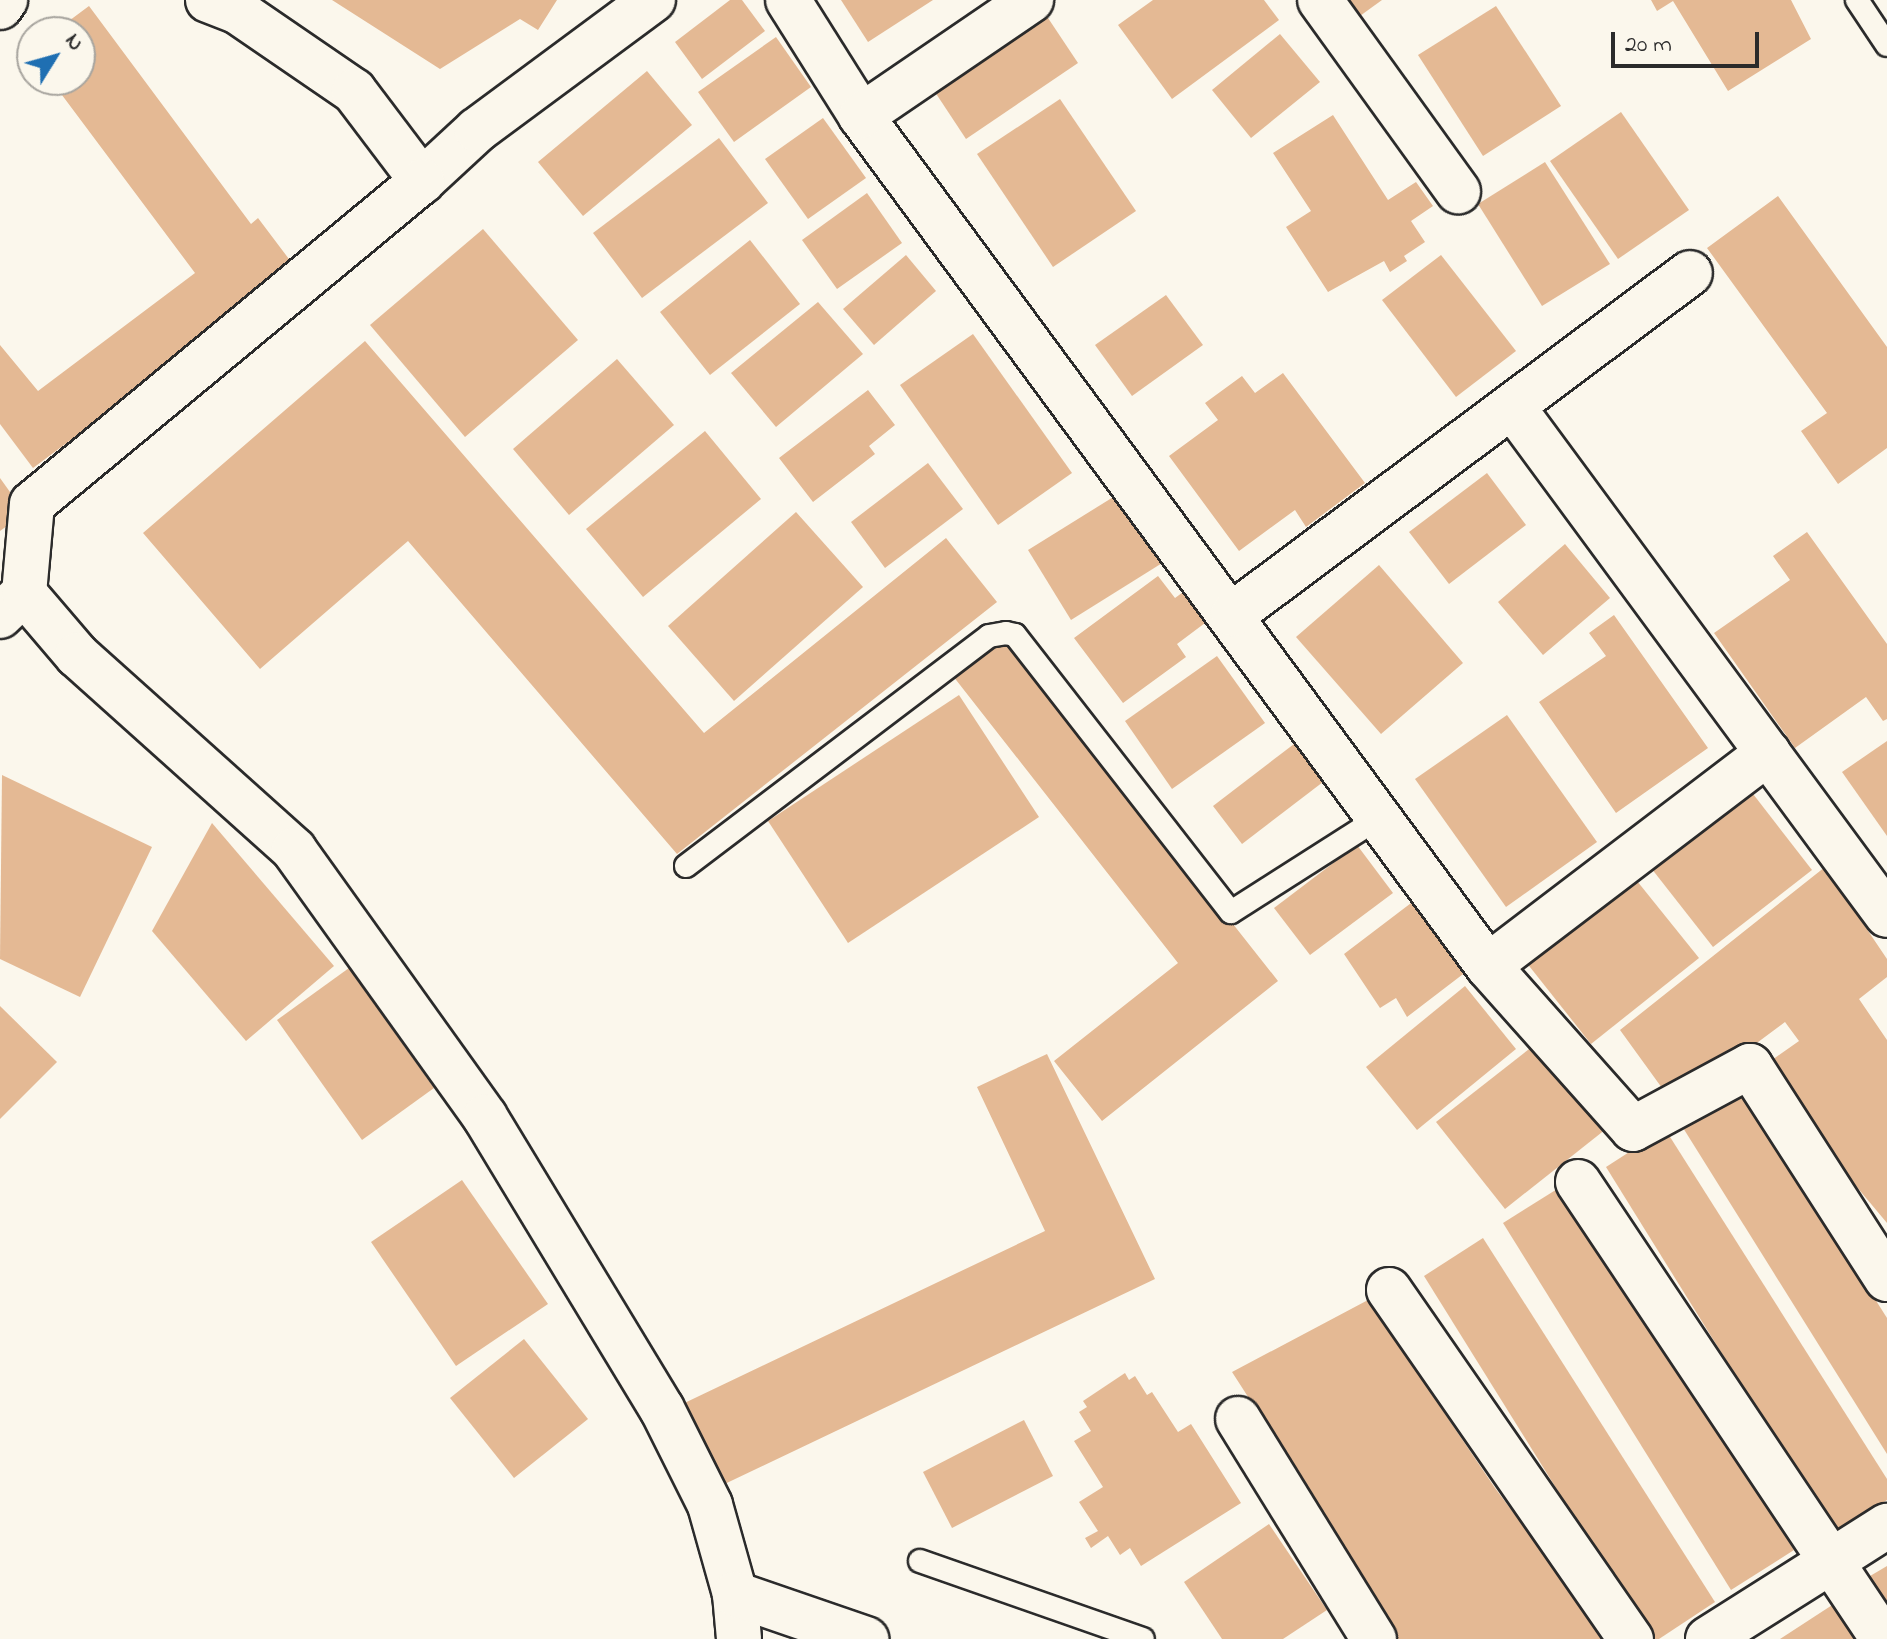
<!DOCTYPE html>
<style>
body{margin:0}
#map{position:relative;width:1887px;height:1639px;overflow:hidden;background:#fbf7ec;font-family:"Indie Flower",sans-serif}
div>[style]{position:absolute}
.building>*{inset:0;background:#e4b994}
.roads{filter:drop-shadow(2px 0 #2b2b2b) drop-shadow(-2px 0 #2b2b2b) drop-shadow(0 2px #2b2b2b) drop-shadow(0 -2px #2b2b2b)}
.service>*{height:22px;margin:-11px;padding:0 11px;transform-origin:11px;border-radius:11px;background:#fbf7ec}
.minor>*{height:44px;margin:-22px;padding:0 22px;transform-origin:22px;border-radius:22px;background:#fbf7ec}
.tertiary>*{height:44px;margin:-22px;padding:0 22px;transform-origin:22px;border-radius:22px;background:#fbf7ec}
span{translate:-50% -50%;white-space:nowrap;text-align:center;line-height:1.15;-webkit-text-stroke:7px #fbf7ec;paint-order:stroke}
.north{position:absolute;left:16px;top:16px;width:80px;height:80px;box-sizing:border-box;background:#fbf7ec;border:2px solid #a8a59f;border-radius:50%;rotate:53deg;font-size:22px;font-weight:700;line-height:32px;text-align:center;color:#2b2b2b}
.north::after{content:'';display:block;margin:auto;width:28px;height:36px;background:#1f6fb2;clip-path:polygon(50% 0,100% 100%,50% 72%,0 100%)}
.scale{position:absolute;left:1611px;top:32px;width:148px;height:36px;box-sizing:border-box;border:4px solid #2b2b2b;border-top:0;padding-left:10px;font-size:24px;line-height:28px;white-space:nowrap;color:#2b2b2b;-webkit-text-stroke:6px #fbf7ec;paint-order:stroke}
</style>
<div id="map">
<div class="building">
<div style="clip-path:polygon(332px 0,557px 0,538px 30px,520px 19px,440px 69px)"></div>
<div style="clip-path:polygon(730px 0,742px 0,765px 31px,702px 79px,675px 42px)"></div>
<div style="clip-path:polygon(841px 0,933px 0,868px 42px)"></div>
<div style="clip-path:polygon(1153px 0,1264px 0,1279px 20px,1172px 99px,1118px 25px)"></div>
<div style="clip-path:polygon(1338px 0,1382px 0,1353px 21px)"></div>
<div style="clip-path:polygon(1651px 0,1791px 0,1811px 39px,1728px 91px,1673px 1px,1657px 11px)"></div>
<div style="clip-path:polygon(89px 6px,251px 224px,258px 218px,298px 271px,33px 468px,0 424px,0 345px,38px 391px,195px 273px,53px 83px,41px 92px,32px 80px,80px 80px,80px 32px,54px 32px)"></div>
<div style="clip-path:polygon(1496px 6px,1561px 106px,1483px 156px,1418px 55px)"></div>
<div style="clip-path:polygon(1042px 9px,1078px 63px,966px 139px,931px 86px)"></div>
<div style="clip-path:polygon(1280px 34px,1320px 82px,1251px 138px,1212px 90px)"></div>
<div style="clip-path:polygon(776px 37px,811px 87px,734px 142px,698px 92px)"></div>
<div style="clip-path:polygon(32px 48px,32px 80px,17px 59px)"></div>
<div style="clip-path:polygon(647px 71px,692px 125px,583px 216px,538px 162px)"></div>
<div style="clip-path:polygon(1060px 99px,1136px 211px,1053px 267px,977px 154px)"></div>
<div style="clip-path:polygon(1621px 112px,1689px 210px,1618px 259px,1550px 161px)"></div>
<div style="clip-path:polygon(1333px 115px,1388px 200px,1416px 182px,1433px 206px,1411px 221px,1425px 242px,1404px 256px,1407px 261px,1390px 272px,1384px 261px,1328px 292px,1286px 227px,1311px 211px,1273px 153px)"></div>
<div style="clip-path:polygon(823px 118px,866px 178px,808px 219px,765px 159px)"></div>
<div style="clip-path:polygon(719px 138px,768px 203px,642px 298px,593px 233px)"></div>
<div style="clip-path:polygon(1545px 162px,1610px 264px,1542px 306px,1478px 204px)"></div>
<div style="clip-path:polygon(867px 193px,902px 243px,837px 289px,802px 240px)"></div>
<div style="clip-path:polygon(1778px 196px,1887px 347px,1887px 448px,1838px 484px,1801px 431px,1827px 413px,1707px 248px)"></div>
<div style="clip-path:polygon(483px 229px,578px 340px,465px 437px,370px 325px)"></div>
<div style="clip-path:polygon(750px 240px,800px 304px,710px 375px,660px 312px)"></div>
<div style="clip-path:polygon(906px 255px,936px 291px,874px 345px,843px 309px)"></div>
<div style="clip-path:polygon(1441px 255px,1516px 351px,1456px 397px,1382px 300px)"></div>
<div style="clip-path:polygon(1166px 295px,1203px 345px,1132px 396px,1095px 345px)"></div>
<div style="clip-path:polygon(818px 302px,863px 354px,776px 427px,731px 373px)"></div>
<div style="clip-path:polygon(973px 334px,1072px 473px,998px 525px,900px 385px)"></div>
<div style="clip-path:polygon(365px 341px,704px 733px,946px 538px,997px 602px,677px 854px,408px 541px,260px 669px,143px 533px)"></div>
<div style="clip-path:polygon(617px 359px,674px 425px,569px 515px,513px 449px)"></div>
<div style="clip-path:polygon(1283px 373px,1365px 483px,1306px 527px,1295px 510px,1239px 551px,1169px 456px,1218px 420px,1205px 403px,1242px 376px,1255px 393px)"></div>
<div style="clip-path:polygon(868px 390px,895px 425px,869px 446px,875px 454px,813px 502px,779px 458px)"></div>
<div style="clip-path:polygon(705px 431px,761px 499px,643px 597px,586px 529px)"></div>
<div style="clip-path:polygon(928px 463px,963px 509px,885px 568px,851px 522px)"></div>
<div style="clip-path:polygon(1487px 473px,1526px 525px,1449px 584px,1409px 532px)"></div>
<div style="clip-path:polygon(0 478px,25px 513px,0 531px)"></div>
<div style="clip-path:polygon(1131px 486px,1175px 555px,1071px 620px,1028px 550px)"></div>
<div style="clip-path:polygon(796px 512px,863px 587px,734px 701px,668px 626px)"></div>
<div style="clip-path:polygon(1807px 532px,1887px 644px,1887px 719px,1883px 721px,1866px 697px,1795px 748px,1714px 633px,1790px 580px,1773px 556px)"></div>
<div style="clip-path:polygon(1565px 544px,1610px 598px,1543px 655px,1498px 602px)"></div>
<div style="clip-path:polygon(1379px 565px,1463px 663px,1381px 734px,1296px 637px)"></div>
<div style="clip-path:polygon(1158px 576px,1175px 598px,1190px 587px,1213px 617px,1177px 644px,1186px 657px,1123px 703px,1074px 638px)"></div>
<div style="clip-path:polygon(1614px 615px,1708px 748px,1616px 813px,1539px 702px,1606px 656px,1589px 633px)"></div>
<div style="clip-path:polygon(1005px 635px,1278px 981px,1102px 1121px,1054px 1061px,1178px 963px,953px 676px)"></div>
<div style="clip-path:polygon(1217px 656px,1265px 723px,1172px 789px,1125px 721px)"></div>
<div style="clip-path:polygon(959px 695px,1039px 817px,848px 943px,768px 821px)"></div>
<div style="clip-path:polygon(1507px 715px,1597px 842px,1506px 907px,1415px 779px)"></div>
<div style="clip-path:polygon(1887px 741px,1887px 836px,1842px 772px)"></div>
<div style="clip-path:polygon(1294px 744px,1323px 782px,1242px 844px,1213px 806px)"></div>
<div style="clip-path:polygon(2px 775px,152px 847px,80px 997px,0 959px)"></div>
<div style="clip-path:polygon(1743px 781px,1812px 870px,1713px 947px,1644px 859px)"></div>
<div style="clip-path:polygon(212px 823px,334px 966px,246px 1041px,152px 931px)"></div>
<div style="clip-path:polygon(1357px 845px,1393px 893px,1310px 955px,1274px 908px)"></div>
<div style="clip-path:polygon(1825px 867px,1887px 959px,1887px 977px,1859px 999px,1887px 1040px,1887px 1223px,1815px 1137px,1772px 1060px,1799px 1041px,1785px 1022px,1742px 1054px,1662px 1088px,1620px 1030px)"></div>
<div style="clip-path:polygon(1629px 871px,1699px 958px,1591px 1044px,1522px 957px)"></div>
<div style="clip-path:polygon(1419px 897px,1471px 968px,1407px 1017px,1396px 998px,1380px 1008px,1344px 954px)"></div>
<div style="clip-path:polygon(349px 968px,434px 1088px,362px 1140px,277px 1020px)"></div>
<div style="clip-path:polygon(1465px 986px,1516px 1049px,1417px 1130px,1366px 1067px)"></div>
<div style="clip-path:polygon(0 1006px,57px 1062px,0 1119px)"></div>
<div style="clip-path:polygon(1538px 1042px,1606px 1129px,1505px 1209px,1436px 1122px)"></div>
<div style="clip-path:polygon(1047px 1054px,1155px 1279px,712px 1490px,674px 1408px,1045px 1231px,977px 1087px)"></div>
<div style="clip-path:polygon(1740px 1086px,1887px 1318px,1887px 1454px,1680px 1123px)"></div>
<div style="clip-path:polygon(1665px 1129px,1887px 1479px,1887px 1500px,1834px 1534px,1606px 1167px)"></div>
<div style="clip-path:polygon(462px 1180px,548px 1304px,456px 1366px,371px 1242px)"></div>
<div style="clip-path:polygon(1562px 1186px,1794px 1550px,1731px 1590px,1503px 1223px)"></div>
<div style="clip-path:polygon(1483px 1238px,1715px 1602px,1659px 1639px,1650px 1639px,1424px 1276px)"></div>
<div style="clip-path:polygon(1368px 1300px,1495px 1488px,1607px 1639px,1398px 1639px,1361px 1589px,1321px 1510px,1232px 1372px)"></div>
<div style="clip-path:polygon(524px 1339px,588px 1419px,514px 1478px,450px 1398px)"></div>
<div style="clip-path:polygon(1125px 1373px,1129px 1380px,1135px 1376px,1147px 1395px,1152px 1392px,1178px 1432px,1191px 1424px,1241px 1503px,1141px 1566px,1130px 1548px,1120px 1555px,1108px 1536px,1091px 1548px,1085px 1538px,1098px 1531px,1079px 1502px,1103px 1487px,1074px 1441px,1091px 1431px,1079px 1412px,1087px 1407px,1083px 1401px)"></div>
<div style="clip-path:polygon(1024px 1420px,1053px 1476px,952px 1528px,923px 1472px)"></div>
<div style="clip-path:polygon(1269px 1524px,1327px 1610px,1283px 1639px,1222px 1639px,1184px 1582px)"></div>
<div style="clip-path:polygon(1887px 1566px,1887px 1615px,1865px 1579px)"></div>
<div style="clip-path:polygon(1843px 1598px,1870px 1639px,1780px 1639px)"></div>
</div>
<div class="roads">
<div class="service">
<div style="left:1857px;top:0;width:54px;rotate:56.3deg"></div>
<div style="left:686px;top:866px;width:380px;rotate:-37.2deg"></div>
<div style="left:989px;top:636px;width:17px;rotate:-10deg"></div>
<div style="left:1006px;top:633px;width:9px;rotate:13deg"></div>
<div style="left:1015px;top:635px;width:351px;rotate:52.1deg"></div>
<div style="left:1231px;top:912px;width:177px;rotate:-32.5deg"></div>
<div style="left:920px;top:1561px;width:236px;rotate:19.3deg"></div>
</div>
<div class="minor">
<div style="left:788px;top:0;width:137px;rotate:57.8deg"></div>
<div style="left:861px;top:116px;width:1056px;rotate:53.59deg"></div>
<div style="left:1488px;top:966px;width:218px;rotate:48.3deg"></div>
<div style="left:1633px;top:1129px;width:133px;rotate:-28.3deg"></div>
<div style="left:1750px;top:1066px;width:253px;rotate:57.3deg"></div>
<div style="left:1320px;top:0;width:236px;rotate:54.2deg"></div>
<div style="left:0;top:7px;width:9px;rotate:-54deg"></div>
<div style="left:861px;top:116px;width:206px;rotate:-34.3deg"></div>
<div style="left:422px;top:181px;width:75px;rotate:-42.8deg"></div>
<div style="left:477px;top:130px;width:219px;rotate:-36.5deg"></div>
<div style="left:1512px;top:406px;width:632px;rotate:53.62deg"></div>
<div style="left:1233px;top:614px;width:570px;rotate:-36.73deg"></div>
<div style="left:0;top:616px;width:33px;rotate:-44deg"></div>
<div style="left:1488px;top:966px;width:352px;rotate:-37.3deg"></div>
<div style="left:1578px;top:1182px;width:549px;rotate:56.28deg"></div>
<div style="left:1389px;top:1290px;width:425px;rotate:55.3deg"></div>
<div style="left:1238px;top:1419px;width:259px;rotate:58.3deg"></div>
<div style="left:1708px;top:1639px;width:212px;rotate:-32.3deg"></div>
</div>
<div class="tertiary">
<div style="left:208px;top:0;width:31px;rotate:21deg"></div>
<div style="left:237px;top:11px;width:142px;rotate:34.4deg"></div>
<div style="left:354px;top:91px;width:113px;rotate:52.9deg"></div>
<div style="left:422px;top:181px;width:506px;rotate:140.37deg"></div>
<div style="left:32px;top:504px;width:89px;rotate:95.1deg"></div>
<div style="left:24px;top:593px;width:82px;rotate:49.5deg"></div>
<div style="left:77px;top:655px;width:292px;rotate:41.9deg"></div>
<div style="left:294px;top:850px;width:328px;rotate:54.4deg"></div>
<div style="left:485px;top:1117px;width:341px;rotate:58.8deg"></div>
<div style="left:662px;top:1409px;width:107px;rotate:63.4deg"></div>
<div style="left:710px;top:1505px;width:92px;rotate:74.3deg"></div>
<div style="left:735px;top:1594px;width:45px;rotate:84.9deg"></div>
<div style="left:735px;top:1594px;width:139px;rotate:19deg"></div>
</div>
</div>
<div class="north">N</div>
<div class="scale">20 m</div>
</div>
